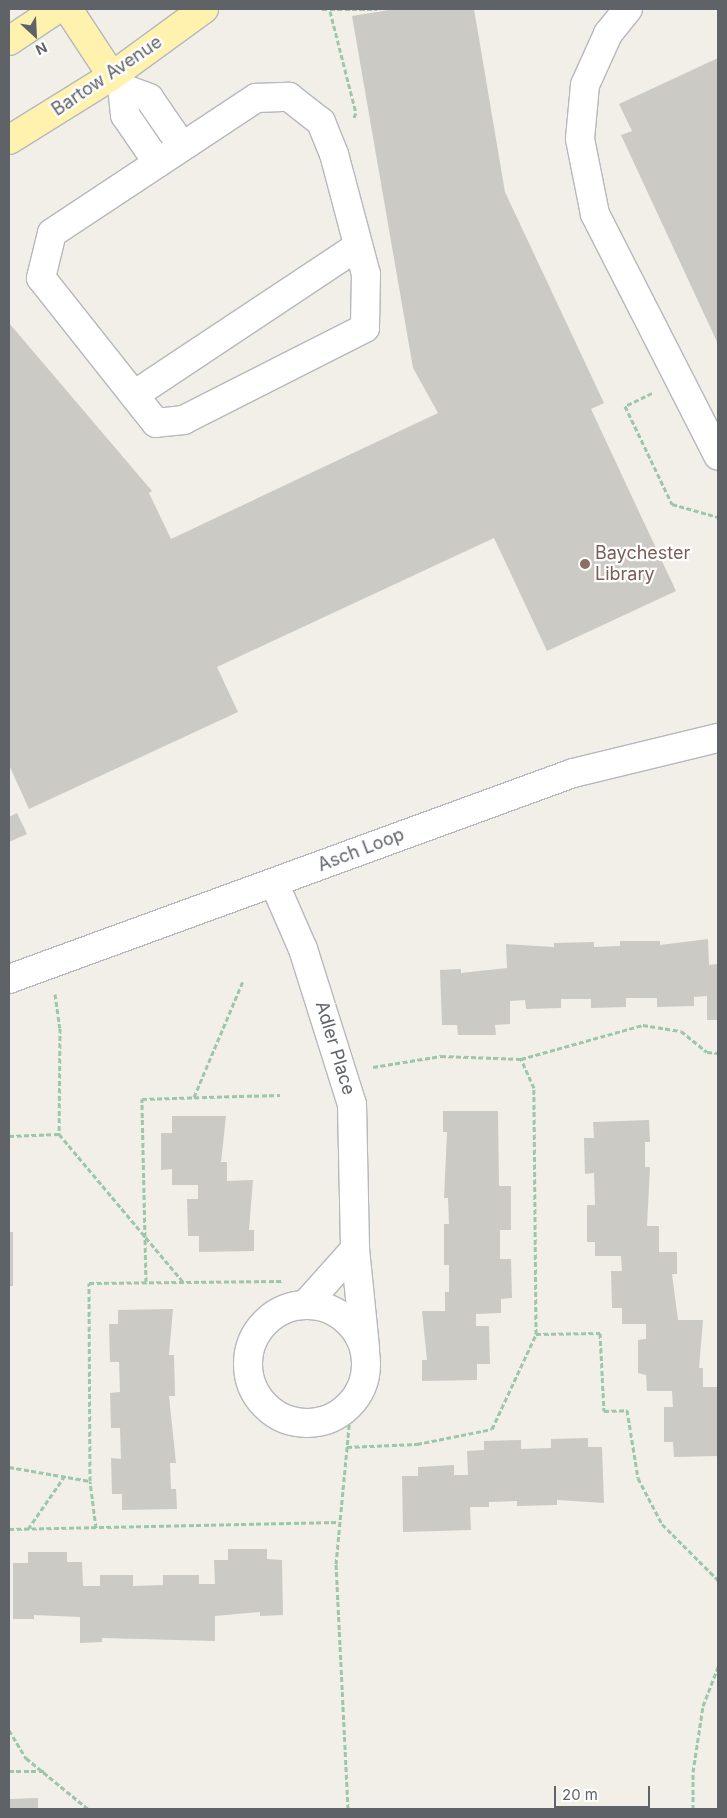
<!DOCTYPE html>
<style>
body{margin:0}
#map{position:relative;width:727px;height:1818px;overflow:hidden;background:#f1efe8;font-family:Inter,sans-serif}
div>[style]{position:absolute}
.building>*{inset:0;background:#cccac5}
.path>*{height:3px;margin-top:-1.5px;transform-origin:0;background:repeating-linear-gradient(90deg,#9cc7a9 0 5px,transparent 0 7.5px)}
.roads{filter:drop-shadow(1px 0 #b5b8bc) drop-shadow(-1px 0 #b5b8bc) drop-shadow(0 1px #b5b8bc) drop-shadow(0 -1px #b5b8bc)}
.minor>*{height:28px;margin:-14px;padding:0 14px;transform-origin:14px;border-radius:14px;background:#fff}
.minor>.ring{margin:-14px;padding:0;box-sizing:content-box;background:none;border:28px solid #fff;border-radius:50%}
.major>*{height:28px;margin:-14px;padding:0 14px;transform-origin:14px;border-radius:14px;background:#fff2af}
.dots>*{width:14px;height:14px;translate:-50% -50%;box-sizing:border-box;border:2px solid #fff;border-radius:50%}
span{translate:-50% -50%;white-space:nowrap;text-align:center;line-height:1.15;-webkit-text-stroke:4.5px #fff;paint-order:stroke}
.street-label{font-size:18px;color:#5f6368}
.education-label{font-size:18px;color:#785e54}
.left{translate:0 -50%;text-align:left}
.frame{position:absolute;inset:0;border:10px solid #5f6368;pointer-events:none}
.north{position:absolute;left:10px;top:10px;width:50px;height:50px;-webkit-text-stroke:4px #fff;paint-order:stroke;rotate:155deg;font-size:14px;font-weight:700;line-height:20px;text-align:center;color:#5f6368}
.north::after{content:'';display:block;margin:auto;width:18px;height:22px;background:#5f6368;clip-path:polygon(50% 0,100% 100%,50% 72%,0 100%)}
.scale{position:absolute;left:554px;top:1786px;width:96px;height:22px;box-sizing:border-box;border:2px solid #5f6368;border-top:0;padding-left:6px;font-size:15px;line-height:18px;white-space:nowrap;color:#5f6368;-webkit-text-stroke:4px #fff;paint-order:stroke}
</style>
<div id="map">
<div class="building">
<div style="clip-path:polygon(395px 9px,474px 9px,505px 192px,604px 403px,591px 409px,676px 591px,547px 651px,494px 538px,217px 667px,238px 712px,29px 809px,9px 765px,9px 323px,152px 491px,149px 493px,171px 539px,438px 413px,413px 368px,352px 16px)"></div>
<div style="clip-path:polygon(718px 58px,718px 344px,621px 135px,632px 131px,619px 104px)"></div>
<div style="clip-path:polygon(17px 813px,27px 834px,9px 842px,9px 817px)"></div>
<div style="clip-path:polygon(708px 939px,709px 965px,718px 964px,718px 1020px,707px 1020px,707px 996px,694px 997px,694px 1006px,657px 1007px,657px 998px,626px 998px,626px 1007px,591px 1008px,591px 999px,561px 999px,561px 1008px,526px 1009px,525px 1000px,510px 1001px,510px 1024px,495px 1025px,496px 1035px,458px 1035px,457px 1025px,442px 1025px,440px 970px,461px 969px,461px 973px,507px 968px,506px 944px,554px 947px,554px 943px,594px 942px,594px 947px,620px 946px,620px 941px,660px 941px,660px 945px)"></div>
<div style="clip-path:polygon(443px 1111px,498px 1111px,499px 1186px,511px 1186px,511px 1230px,500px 1230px,500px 1259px,511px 1259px,512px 1298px,501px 1299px,501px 1313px,476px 1314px,476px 1326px,489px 1326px,490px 1364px,477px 1364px,477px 1380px,422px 1381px,422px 1360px,427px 1360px,422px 1311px,445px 1311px,445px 1292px,449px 1292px,449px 1265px,444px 1265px,444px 1224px,449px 1224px,448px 1198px,444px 1198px,447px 1132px,443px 1132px)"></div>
<div style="clip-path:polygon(172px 1116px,226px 1116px,221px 1162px,227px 1162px,227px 1181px,253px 1180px,249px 1230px,254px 1230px,254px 1251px,199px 1252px,199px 1236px,188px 1236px,187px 1199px,198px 1199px,198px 1185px,172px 1185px,172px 1169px,161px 1170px,161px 1133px,172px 1133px)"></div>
<div style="clip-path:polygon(649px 1120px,650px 1142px,645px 1142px,645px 1167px,650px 1167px,647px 1226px,659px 1226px,659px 1252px,677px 1252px,677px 1274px,672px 1274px,678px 1320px,703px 1320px,699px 1368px,703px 1368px,703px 1387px,718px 1387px,718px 1456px,674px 1457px,673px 1442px,664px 1442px,664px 1407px,673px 1407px,672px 1391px,647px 1391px,646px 1375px,638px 1373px,638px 1340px,646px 1339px,646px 1324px,622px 1324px,622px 1308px,612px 1308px,611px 1271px,622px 1271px,621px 1256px,595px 1256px,595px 1242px,587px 1242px,587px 1205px,595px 1205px,594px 1173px,585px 1174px,584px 1138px,594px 1138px,593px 1122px)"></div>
<div style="clip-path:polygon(9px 1232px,13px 1232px,13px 1286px,9px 1286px)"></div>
<div style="clip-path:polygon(173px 1309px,169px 1355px,174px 1355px,175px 1396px,169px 1396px,176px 1463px,170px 1463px,171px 1489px,176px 1489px,177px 1509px,122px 1510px,122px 1494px,112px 1494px,111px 1458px,121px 1459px,120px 1428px,111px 1428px,110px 1393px,120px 1392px,119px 1362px,110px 1362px,109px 1324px,118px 1324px,118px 1310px)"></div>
<div style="clip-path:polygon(588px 1438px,588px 1447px,602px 1447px,604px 1503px,557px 1500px,557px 1505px,517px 1506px,517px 1501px,489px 1502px,489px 1507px,470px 1507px,471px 1530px,403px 1532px,402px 1476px,418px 1476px,418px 1467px,454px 1465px,454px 1475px,468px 1475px,467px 1451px,484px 1450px,484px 1441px,521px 1440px,521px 1449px,551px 1448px,551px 1439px)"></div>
<div style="clip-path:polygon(228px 1549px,267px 1549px,267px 1559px,282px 1560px,283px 1615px,260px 1616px,260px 1612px,215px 1616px,215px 1641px,102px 1638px,102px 1642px,80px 1643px,80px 1617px,34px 1615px,34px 1619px,13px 1619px,13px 1563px,28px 1563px,28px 1552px,67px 1552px,67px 1562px,82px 1562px,83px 1586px,100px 1586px,100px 1575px,133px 1575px,133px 1586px,163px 1585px,163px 1575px,199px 1575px,199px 1584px,215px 1584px,214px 1560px,228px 1560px)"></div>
<div style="clip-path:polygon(38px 1798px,38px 1809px,9px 1809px,9px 1799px)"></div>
</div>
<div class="path">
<div style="left:322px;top:9px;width:55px"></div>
<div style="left:330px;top:11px;width:105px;rotate:75.7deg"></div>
<div style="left:356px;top:113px;width:7px;rotate:117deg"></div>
<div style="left:652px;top:393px;width:30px;rotate:154deg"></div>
<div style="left:625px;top:406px;width:109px;rotate:64.4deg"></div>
<div style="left:672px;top:504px;width:48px;rotate:15.8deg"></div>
<div style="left:55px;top:994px;width:34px;rotate:82deg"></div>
<div style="left:60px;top:1028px;width:106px;rotate:90.5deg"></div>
<div style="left:59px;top:1134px;width:193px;rotate:50deg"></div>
<div style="left:373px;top:1067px;width:69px;rotate:-9.2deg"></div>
<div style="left:441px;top:1056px;width:80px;rotate:2.1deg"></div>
<div style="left:521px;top:1059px;width:127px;rotate:-15.6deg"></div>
<div style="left:643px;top:1025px;width:38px;rotate:9deg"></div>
<div style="left:681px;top:1031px;width:33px;rotate:39deg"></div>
<div style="left:707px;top:1052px;width:11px;rotate:5deg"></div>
<div style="left:194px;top:1097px;width:126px;rotate:-67.1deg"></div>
<div style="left:9px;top:1136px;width:50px;rotate:-2.3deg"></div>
<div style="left:146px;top:1282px;width:183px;rotate:-91.3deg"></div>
<div style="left:142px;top:1099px;width:138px;rotate:-1.7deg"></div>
<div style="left:536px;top:1334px;width:64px;rotate:-0.9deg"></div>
<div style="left:600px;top:1333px;width:78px;rotate:87.1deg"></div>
<div style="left:604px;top:1411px;width:23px;rotate:-2deg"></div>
<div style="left:627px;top:1410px;width:69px;rotate:80.8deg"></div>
<div style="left:638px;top:1478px;width:52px;rotate:62.4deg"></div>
<div style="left:662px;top:1524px;width:79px;rotate:45deg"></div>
<div style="left:347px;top:1447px;width:70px;rotate:-2.5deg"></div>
<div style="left:417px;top:1444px;width:76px;rotate:-11.3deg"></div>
<div style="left:492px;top:1429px;width:105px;rotate:-65.1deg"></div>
<div style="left:536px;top:1334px;width:246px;rotate:-90.5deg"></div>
<div style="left:534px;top:1088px;width:32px;rotate:-114deg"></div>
<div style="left:9px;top:1467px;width:82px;rotate:9.8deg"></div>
<div style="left:96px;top:1528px;width:47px;rotate:-97.3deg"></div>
<div style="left:90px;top:1481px;width:198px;rotate:-90.3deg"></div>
<div style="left:89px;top:1283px;width:195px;rotate:-0.6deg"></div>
<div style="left:9px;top:1529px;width:330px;rotate:-1.2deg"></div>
<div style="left:28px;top:1529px;width:63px;rotate:-55.3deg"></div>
<div style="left:9px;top:1730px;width:33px;rotate:59deg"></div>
<div style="left:26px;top:1758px;width:80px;rotate:39.4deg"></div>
<div style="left:9px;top:1771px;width:35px"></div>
<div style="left:348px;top:1809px;width:245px;rotate:-92.8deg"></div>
<div style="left:336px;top:1564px;width:160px;rotate:-84.6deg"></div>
<div style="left:693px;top:1809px;width:37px;rotate:-90deg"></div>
<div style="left:693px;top:1772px;width:67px;rotate:-81.4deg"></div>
<div style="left:703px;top:1706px;width:42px;rotate:-69deg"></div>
</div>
<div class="roads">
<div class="minor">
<div style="left:628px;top:9px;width:32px;rotate:129deg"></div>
<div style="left:608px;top:34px;width:56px;rotate:114.3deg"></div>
<div style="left:585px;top:85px;width:54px;rotate:95.3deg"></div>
<div style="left:580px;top:139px;width:76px;rotate:78.7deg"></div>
<div style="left:595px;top:214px;width:271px;rotate:63deg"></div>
<div style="left:289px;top:97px;width:41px;rotate:38deg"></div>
<div style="left:321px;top:122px;width:35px;rotate:68deg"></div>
<div style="left:334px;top:154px;width:124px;rotate:75.1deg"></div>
<div style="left:366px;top:274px;width:54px;rotate:91.1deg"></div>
<div style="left:365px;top:328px;width:203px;rotate:153.1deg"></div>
<div style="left:184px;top:420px;width:28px;rotate:174deg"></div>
<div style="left:156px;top:423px;width:185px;rotate:-128.4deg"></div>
<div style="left:41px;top:278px;width:46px;rotate:-76.3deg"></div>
<div style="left:52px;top:233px;width:245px;rotate:-33.5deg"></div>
<div style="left:256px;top:98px;width:33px;rotate:-2deg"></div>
<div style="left:158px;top:163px;width:58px;rotate:-124.5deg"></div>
<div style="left:125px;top:115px;width:27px;rotate:-96deg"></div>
<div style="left:122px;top:88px;width:29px;rotate:20deg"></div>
<div style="left:149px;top:98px;width:58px;rotate:55.5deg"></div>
<div style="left:134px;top:395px;width:269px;rotate:-33.6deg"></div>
<div style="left:275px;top:885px;width:70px;rotate:66.4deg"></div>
<div style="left:303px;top:949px;width:163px;rotate:72.5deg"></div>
<div style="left:352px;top:1104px;width:145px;rotate:88.8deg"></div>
<div style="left:355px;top:1249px;width:100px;rotate:84.2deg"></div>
<div style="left:9px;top:979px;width:600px;rotate:-20.06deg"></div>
<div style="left:573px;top:773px;width:149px;rotate:-13.6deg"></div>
<div style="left:305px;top:1305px;width:75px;rotate:-48.2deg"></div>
<div class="ring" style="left:248px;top:1305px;width:90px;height:90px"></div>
</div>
<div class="major">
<div style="left:68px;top:9px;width:80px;rotate:56.7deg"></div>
<div style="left:9px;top:41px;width:58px;rotate:-33.7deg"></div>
<div style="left:9px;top:140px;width:121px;rotate:-31.9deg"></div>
<div style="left:112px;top:76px;width:114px;rotate:-36.1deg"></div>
</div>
</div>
<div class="dots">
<div style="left:585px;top:564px;background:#8d6e63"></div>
</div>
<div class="street-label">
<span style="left:107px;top:76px;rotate:-34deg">Bartow Avenue</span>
<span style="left:361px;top:850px;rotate:-21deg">Asch Loop</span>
<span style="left:335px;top:1048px;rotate:73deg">Adler Place</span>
</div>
<div class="education-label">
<span class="left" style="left:595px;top:564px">Baychester<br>Library</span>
</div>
<div class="frame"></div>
<div class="north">N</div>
<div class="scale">20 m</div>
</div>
